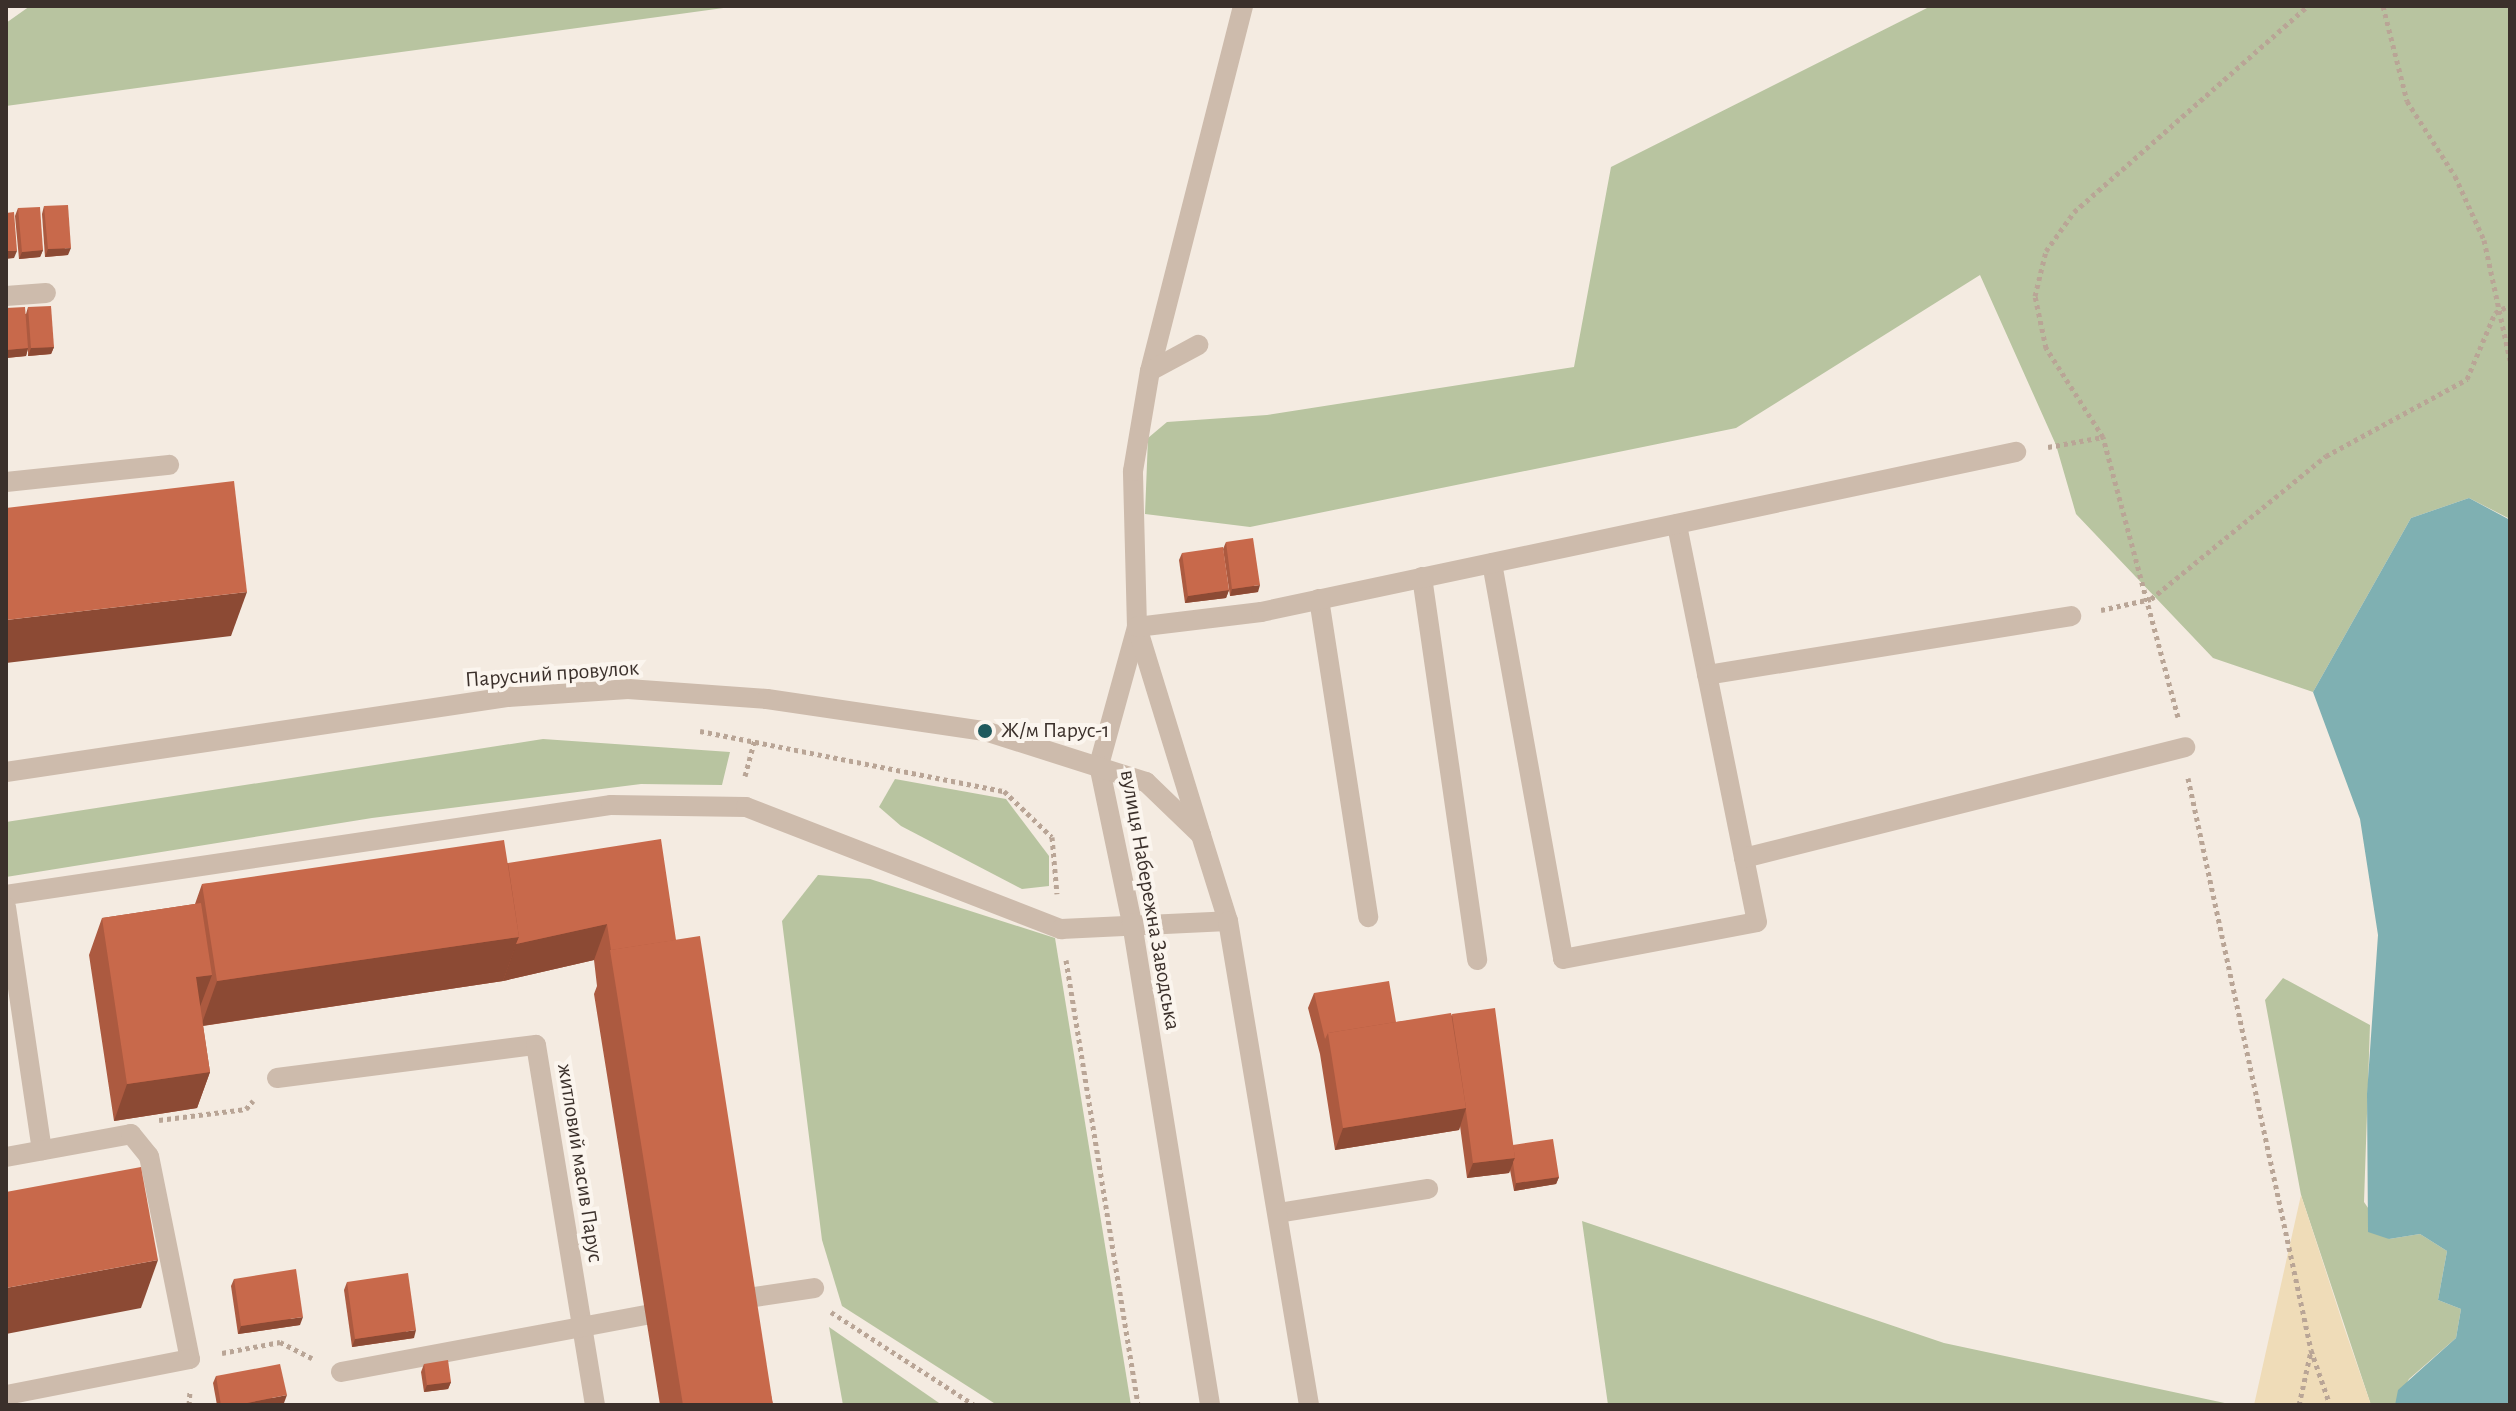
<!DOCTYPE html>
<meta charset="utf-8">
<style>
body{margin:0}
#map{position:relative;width:2516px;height:1411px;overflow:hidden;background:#f4ebe1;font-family:"Alegreya Sans",sans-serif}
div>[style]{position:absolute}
.green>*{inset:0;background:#b8c4a0}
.sand>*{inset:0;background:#efdcb8}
.water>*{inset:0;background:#7fb0b2}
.path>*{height:5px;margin-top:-2.5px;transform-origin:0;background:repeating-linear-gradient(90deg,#b9a596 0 4px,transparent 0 8px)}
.service>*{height:20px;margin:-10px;padding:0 10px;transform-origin:10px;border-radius:10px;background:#cdbbac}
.tertiary>*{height:20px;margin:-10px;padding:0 10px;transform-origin:10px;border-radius:10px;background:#cdbbac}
.wall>*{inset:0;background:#ac5a40}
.shaded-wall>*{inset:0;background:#8c4a34}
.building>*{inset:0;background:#c8694b}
.dots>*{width:22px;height:22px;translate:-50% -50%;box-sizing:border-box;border:4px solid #fbf5ee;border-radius:50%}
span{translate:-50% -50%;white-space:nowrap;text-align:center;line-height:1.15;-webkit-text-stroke:8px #fbf5ee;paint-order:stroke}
.street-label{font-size:22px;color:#3b302b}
.poi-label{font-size:22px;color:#3b302b}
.left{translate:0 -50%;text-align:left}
.frame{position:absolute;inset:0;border:8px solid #3b302b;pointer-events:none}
</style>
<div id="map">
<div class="green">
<div style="clip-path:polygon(30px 6px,738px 6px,6px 106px,6px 23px)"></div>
<div style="clip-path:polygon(1931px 6px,2510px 6px,2510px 519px,2469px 498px,2411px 518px,2313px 692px,2213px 658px,2076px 514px,2056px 445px,1980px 275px,1736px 428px,1250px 527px,1145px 514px,1148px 438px,1167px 422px,1267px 415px,1574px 367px,1611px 167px)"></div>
<div style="clip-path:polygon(543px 739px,730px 752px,722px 785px,641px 784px,372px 818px,6px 877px,6px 822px)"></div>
<div style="clip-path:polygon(895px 779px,1006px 799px,1049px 856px,1049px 886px,1022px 889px,901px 826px,879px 807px)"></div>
<div style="clip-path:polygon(818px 875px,870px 879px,1055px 938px,1131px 1405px,997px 1405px,842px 1306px,822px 1240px,782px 921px)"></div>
<div style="clip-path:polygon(2283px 978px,2370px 1025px,2364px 1202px,2389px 1239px,2420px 1234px,2447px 1251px,2438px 1300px,2461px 1309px,2456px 1338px,2409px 1379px,2395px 1405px,2371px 1405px,2301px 1195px,2265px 1000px)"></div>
<div style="clip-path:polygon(1582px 1221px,1944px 1343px,2234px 1405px,1608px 1405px)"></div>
<div style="clip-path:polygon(829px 1327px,942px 1405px,843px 1405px)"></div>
</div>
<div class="sand">
<div style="clip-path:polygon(2301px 1195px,2344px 1327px,2371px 1405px,2254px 1405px)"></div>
</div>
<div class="water">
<div style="clip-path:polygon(2469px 498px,2510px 520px,2510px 1405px,2395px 1405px,2398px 1390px,2456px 1338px,2461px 1309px,2438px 1300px,2447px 1251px,2420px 1234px,2389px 1239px,2368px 1232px,2367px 1094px,2378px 935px,2360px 819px,2313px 692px,2411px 518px)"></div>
</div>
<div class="path">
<div style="left:2383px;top:6px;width:98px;rotate:75.8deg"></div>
<div style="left:2407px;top:101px;width:89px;rotate:57.4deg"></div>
<div style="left:2455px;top:176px;width:70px;rotate:65.6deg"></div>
<div style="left:2484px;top:240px;width:123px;rotate:77.8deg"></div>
<div style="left:2048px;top:447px;width:56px;rotate:-10.3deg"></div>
<div style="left:2101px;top:610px;width:51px;rotate:-12.4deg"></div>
<div style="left:2151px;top:599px;width:226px;rotate:-39.3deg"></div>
<div style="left:2326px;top:456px;width:161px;rotate:-28.6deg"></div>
<div style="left:2467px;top:379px;width:72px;rotate:-67deg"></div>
<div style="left:2495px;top:313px;width:17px;rotate:-28deg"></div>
<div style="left:2178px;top:717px;width:290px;rotate:-105deg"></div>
<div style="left:2103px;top:437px;width:106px;rotate:-122.6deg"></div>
<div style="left:2046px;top:348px;width:53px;rotate:-101.9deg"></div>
<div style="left:2035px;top:296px;width:46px;rotate:-76.3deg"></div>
<div style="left:2046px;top:251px;width:48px;rotate:-54.3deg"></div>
<div style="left:2074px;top:212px;width:312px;rotate:-41.4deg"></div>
<div style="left:700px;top:731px;width:310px;rotate:11.2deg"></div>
<div style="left:1004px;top:791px;width:66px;rotate:43.8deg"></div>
<div style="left:1052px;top:837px;width:57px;rotate:85deg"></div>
<div style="left:745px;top:776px;width:38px;rotate:-75deg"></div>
<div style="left:2188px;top:778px;width:585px;rotate:77.86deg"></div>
<div style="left:2311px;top:1350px;width:58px;rotate:70.9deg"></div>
<div style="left:1066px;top:960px;width:451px;rotate:80.8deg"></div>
<div style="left:159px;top:1120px;width:88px;rotate:-7.2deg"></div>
<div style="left:246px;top:1109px;width:11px;rotate:-49deg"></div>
<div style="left:831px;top:1312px;width:171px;rotate:33deg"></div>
<div style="left:222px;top:1353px;width:59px;rotate:-10.7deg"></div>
<div style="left:280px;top:1342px;width:36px;rotate:27deg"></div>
<div style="left:189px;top:1405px;width:13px;rotate:-86deg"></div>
<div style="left:2299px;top:1405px;width:55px;rotate:-77.5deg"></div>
</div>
<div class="service">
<div style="left:6px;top:296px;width:40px;rotate:-4.3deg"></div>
<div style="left:1150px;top:371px;width:377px;rotate:-75.7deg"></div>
<div style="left:6px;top:482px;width:164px;rotate:-6deg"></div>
<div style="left:1492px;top:563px;width:402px;rotate:79.8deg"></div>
<div style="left:1563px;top:959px;width:197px;rotate:-10.8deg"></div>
<div style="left:1757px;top:922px;width:406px;rotate:-101.4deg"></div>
<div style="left:1422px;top:577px;width:387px;rotate:81.8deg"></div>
<div style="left:1319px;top:599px;width:322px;rotate:81.2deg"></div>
<div style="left:1707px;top:675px;width:369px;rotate:-9.2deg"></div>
<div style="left:1099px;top:765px;width:143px;rotate:-74.6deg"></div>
<div style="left:1137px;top:627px;width:156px;rotate:-91.5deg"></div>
<div style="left:1133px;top:471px;width:101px;rotate:-80.4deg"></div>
<div style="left:1150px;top:371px;width:55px;rotate:-28.4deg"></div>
<div style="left:1201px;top:835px;width:218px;rotate:-107.1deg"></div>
<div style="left:1137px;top:627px;width:125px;rotate:-6.9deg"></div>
<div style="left:1261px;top:612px;width:772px;rotate:-11.97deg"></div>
<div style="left:1744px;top:858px;width:455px;rotate:-14.1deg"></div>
<div style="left:6px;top:895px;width:612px;rotate:-8.46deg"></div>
<div style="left:611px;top:805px;width:135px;rotate:0.8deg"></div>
<div style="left:746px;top:807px;width:338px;rotate:21.2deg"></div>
<div style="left:1061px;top:929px;width:167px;rotate:-2.7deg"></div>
<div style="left:6px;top:907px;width:246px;rotate:81.6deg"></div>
<div style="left:277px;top:1078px;width:261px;rotate:-7.3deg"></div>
<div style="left:536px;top:1045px;width:365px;rotate:80.7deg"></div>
<div style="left:6px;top:1157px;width:127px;rotate:-10.4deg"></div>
<div style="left:131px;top:1134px;width:28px;rotate:51deg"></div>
<div style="left:149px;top:1156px;width:207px;rotate:78.6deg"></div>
<div style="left:190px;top:1359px;width:187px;rotate:168.9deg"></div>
<div style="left:1278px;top:1213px;width:152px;rotate:-9.1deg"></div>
<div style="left:734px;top:1300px;width:81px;rotate:-8.5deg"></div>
<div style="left:341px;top:1372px;width:310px;rotate:-10.6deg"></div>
</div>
<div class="tertiary">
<div style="left:1099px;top:765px;width:161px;rotate:78.2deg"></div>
<div style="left:1132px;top:923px;width:488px;rotate:80.8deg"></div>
<div style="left:6px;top:772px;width:508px;rotate:-8.5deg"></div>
<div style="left:508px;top:697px;width:120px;rotate:-3.8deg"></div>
<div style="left:628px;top:689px;width:139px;rotate:4.1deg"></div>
<div style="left:767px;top:699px;width:220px;rotate:8.4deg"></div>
<div style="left:985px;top:731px;width:169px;rotate:17.6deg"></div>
<div style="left:1146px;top:782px;width:76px;rotate:43.9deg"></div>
<div style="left:1201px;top:835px;width:90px;rotate:72.6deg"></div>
<div style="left:1228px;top:921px;width:491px;rotate:80.5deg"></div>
</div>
<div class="wall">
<div style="clip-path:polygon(44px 206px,68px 255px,45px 257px,42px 214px)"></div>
<div style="clip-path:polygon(18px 208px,43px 250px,40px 257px,19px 259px,15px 216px)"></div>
<div style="clip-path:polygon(28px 307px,54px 347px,51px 354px,28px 356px,28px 349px,26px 356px,6px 358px,6px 308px,26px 314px)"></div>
<div style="clip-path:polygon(1226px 542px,1258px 592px,1230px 596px,1223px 549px)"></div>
<div style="clip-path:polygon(1182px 553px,1229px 590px,1226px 598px,1185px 603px,1179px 560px)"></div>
<div style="clip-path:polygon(508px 863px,676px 940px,773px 1405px,660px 1405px,594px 994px,597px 986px,594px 960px,503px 981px,203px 1026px,210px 1072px,197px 1108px,114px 1121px,89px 955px,102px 918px,195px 904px,202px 884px)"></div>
<div style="clip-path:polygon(1314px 993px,1396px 1022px,1451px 1016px,1452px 1014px,1513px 1145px,1559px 1177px,1556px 1184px,1514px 1191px,1510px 1170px,1509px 1173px,1467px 1178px,1460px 1126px,1459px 1130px,1335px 1150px,1320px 1054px,1308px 1008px)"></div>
<div style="clip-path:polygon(234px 1279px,300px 1325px,238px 1334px,231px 1286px)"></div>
<div style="clip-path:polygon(347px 1282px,414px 1338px,352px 1347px,344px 1290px)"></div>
<div style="clip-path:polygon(424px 1364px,451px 1382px,448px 1389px,424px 1392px,421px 1372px)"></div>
<div style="clip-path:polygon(216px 1376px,284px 1403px,274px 1405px,217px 1405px,213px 1383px)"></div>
</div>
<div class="shaded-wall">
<div style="clip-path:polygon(71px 248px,68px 255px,45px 257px,48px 249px)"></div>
<div style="clip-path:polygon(43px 250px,40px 257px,19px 259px,22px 252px)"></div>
<div style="clip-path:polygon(6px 251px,17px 251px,14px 258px,6px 259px)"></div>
<div style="clip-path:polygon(54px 347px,51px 354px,28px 356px,31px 348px)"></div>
<div style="clip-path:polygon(28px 348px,26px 356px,6px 358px,6px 350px)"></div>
<div style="clip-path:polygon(1260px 585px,1258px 592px,1230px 596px,1232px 589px)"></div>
<div style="clip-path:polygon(1229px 590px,1226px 598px,1185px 603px,1188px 596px)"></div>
<div style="clip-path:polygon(247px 592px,231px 636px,6px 663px,6px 620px)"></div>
<div style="clip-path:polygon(607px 924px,594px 960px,503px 981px,516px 944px)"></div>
<div style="clip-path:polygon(519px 937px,503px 981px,201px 1026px,217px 981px)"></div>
<div style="clip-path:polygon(212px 975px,198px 1012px,196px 977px)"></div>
<div style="clip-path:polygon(210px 1072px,197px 1108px,114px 1121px,127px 1084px)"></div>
<div style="clip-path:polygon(1466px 1108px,1459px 1130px,1335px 1150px,1343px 1128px)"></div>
<div style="clip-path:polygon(1515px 1158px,1509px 1173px,1467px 1178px,1473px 1163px)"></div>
<div style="clip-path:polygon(1559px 1177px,1556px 1184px,1514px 1191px,1516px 1183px)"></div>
<div style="clip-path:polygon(158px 1260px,141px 1308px,6px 1334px,6px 1288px)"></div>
<div style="clip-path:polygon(303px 1317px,300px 1325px,238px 1334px,241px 1326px)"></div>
<div style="clip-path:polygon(416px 1330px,414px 1338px,352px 1347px,355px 1339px)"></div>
<div style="clip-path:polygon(451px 1382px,448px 1389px,424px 1392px,427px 1385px)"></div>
<div style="clip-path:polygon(287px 1395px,284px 1403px,274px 1405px,237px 1405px)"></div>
</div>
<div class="building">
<div style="clip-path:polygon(68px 205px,71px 248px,48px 249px,44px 206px)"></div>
<div style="clip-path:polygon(40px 207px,43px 250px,22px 252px,18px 208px)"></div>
<div style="clip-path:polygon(14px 212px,17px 251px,6px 251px,6px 213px)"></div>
<div style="clip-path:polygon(51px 306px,54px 347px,31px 348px,28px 307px)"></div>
<div style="clip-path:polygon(25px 307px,28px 348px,6px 350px,6px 308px)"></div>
<div style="clip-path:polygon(234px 481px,247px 592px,6px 620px,6px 508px)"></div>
<div style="clip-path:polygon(1253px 538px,1260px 585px,1232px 589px,1226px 542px)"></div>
<div style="clip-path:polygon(1223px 547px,1229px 590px,1188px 596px,1182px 553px)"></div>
<div style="clip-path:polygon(661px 839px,676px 940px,611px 950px,607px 924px,516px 944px,519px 937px,508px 863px)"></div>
<div style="clip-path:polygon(504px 840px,519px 937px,217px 981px,202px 884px)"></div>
<div style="clip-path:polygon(201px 903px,212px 975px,196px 977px,210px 1072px,127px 1084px,102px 918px)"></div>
<div style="clip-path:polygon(700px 936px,773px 1405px,683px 1405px,610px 950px)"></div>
<div style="clip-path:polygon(1389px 981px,1396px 1022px,1328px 1033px,1325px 1039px,1314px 993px)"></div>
<div style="clip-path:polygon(1495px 1008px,1515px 1158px,1473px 1163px,1466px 1111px,1466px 1108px,1452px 1014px)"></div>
<div style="clip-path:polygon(1451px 1013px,1466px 1108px,1343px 1128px,1328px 1033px)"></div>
<div style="clip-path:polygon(1553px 1139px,1559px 1177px,1516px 1183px,1513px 1162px,1515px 1158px,1513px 1145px)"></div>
<div style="clip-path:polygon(141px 1167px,158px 1260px,6px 1288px,6px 1192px)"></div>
<div style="clip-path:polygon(296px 1269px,303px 1317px,241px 1326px,234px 1279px)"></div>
<div style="clip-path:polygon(408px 1273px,416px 1330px,355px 1339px,347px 1282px)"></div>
<div style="clip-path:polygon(448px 1360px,451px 1382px,427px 1385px,424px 1364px)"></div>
<div style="clip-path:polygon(280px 1364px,287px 1395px,237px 1405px,221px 1405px,216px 1376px)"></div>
</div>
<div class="dots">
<div style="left:985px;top:731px;background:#1f5a5e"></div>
</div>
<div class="street-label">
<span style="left:552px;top:674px;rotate:-4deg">Парусний провулок</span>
<span style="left:1150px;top:900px;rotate:80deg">вулиця Набережна Заводська</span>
<span style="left:580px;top:1163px;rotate:81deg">житловий масив Парус</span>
</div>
<div class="poi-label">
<span class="left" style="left:1001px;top:731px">Ж/м Парус-1</span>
</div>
<div class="frame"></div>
</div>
